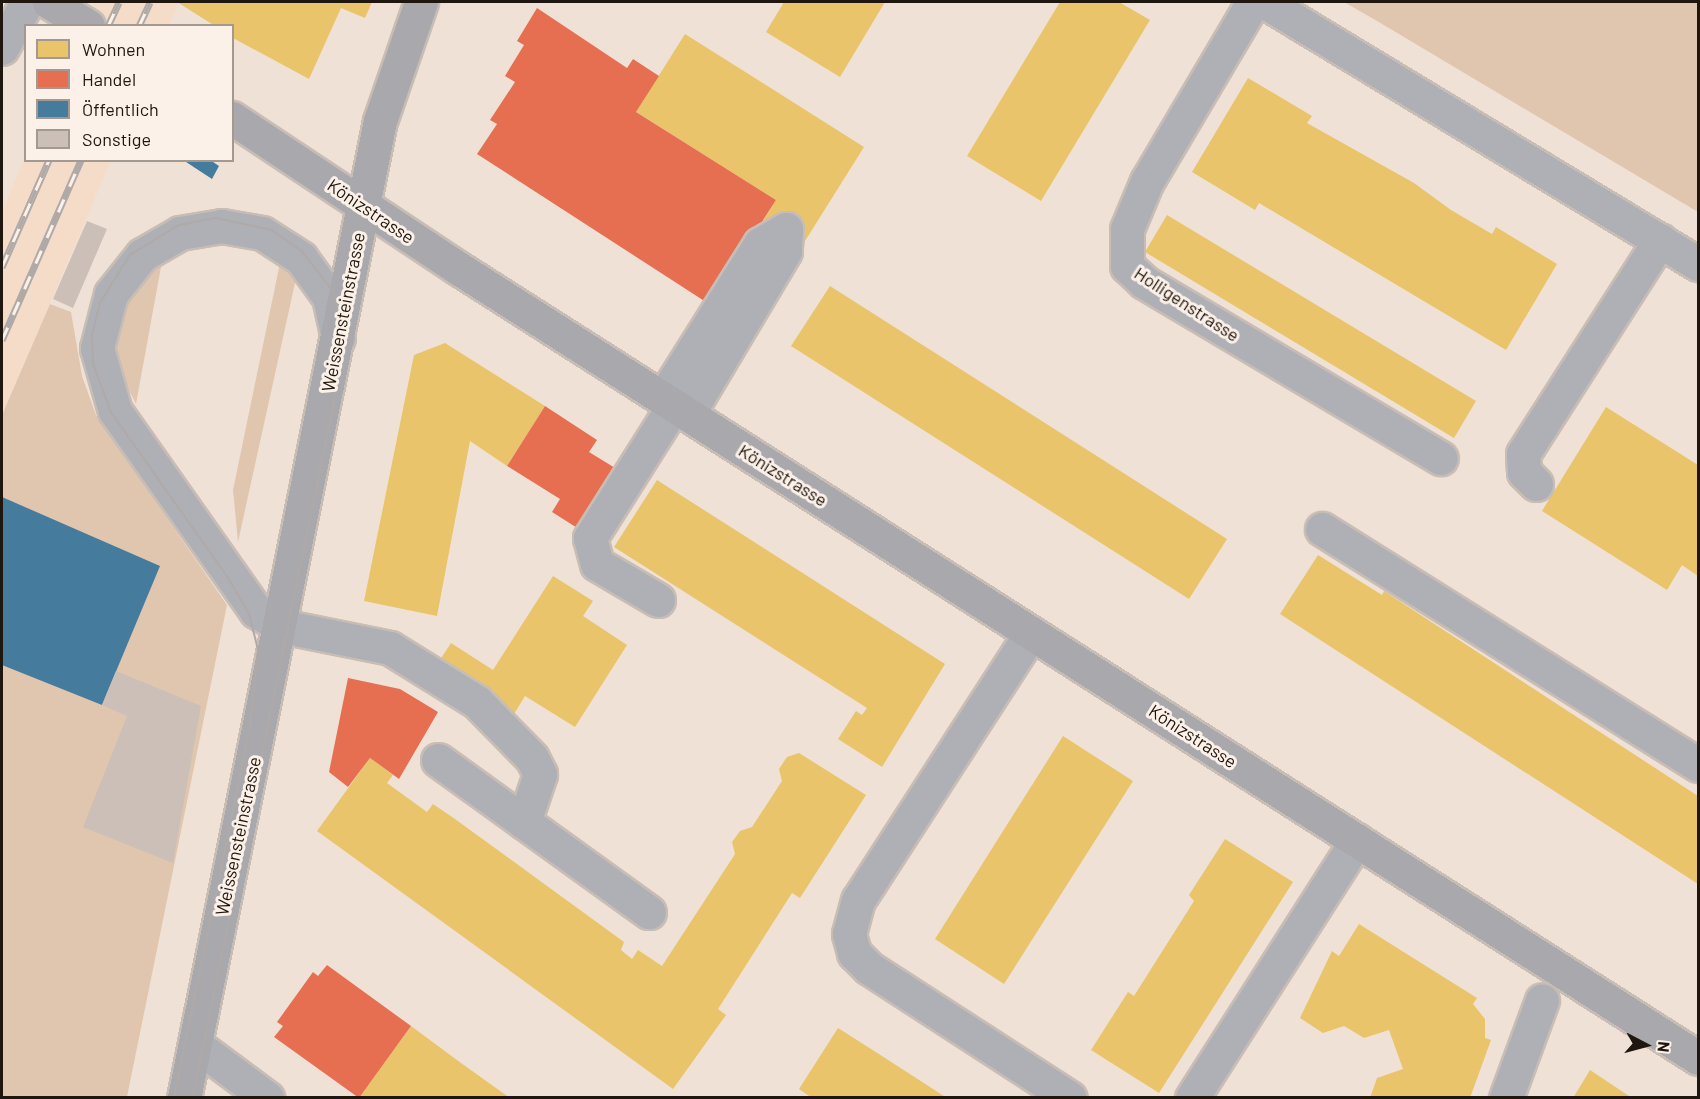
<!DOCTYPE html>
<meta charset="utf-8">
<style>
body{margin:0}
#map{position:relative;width:1700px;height:1099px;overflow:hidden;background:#f0e1d6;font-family:Barlow,sans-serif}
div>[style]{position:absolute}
.built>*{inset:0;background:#f5dcc8}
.green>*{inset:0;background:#e1c6af}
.homes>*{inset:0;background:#e9c46a}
.shops>*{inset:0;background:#e76f51}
.public>*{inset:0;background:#457b9d}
.building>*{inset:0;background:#cbbfb7}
.roads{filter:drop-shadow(2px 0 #c8bdb5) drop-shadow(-2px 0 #c8bdb5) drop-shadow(0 2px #c8bdb5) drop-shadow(0 -2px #c8bdb5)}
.minor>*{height:33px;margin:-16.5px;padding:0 16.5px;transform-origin:16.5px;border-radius:16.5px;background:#aeb0b6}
.major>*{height:33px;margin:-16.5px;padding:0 16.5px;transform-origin:16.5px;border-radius:16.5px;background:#a8a8ad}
.tram>*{height:1.5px;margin:-0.75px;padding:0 0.75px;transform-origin:0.75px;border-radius:0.75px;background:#afaaa7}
.rail>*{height:7px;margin-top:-3.5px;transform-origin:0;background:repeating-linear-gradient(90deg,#fcf1e8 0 14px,#afaaa7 0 28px);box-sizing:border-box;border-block:2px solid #afaaa7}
span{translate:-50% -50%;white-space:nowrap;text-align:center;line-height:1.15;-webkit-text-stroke:6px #fcf1e8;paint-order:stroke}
.street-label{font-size:18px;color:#1f160f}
.frame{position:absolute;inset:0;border:3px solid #1f160f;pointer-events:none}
.legend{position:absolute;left:24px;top:24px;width:210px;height:138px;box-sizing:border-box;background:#fcf1e8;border:2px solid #a49991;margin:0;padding:8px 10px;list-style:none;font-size:18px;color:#1f160f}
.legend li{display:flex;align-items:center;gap:12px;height:30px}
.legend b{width:30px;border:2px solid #a49991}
.north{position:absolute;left:1616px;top:1015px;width:60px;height:60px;-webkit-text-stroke:4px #fcf1e8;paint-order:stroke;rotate:96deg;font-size:16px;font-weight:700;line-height:24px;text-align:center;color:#1f160f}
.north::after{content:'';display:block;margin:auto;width:21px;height:27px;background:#1f160f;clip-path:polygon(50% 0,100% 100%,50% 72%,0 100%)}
</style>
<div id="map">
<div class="built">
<div style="clip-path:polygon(95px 2px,179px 2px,169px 25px,85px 26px)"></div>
<div style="clip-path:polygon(25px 157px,111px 161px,2px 415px,2px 212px)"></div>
</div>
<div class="green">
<div style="clip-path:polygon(1344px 2px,1698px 2px,1698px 212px,1377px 21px)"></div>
<div style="clip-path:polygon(163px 256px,136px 404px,115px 363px,119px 311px,132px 287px)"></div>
<div style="clip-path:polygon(281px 258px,297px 274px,238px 542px,233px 490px)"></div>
<div style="clip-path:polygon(50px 304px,71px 312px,82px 376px,96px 415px,227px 605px,127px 1097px,2px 1098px,2px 415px)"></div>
</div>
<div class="homes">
<div style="clip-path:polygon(177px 2px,372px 2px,365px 18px,341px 8px,309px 79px,233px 38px,232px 26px,215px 26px)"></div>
<div style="clip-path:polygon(784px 2px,885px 2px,840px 77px,766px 32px)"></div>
<div style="clip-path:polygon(1060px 2px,1119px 2px,1150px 20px,1041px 201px,967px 156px)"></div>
<div style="clip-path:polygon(685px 34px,864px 147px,795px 257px,756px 232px,776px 200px,636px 112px)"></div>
<div style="clip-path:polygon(1248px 78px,1312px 116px,1307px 123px,1414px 183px,1451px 210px,1492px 234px,1496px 227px,1557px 264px,1506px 350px,1259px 203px,1255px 210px,1192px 172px)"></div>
<div style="clip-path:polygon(1167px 215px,1476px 401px,1454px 438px,1145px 252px)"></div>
<div style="clip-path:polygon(830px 286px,1227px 539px,1189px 599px,791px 346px)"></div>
<div style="clip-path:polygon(445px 343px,545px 406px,507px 466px,470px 441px,437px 616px,364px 601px,414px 355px)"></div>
<div style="clip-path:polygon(1606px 407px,1698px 465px,1698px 576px,1682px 565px,1667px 590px,1542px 511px)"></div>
<div style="clip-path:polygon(657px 480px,945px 664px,882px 767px,838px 739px,856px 711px,862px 715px,867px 708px,614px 547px)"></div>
<div style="clip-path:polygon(1318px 555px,1382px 595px,1384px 591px,1698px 796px,1698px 884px,1280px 614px)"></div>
<div style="clip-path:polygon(553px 576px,593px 601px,583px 616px,627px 645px,575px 727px,525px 696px,514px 714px,438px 663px,451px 643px,493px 670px)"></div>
<div style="clip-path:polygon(1063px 736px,1133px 781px,1004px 984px,935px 939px)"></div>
<div style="clip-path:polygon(799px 753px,866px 795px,800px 898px,792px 893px,718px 1009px,726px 1015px,673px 1089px,317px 831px,370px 758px,393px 775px,387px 783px,427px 812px,433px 804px,455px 819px,624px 942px,621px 950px,632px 959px,638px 950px,662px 966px,735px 854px,732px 842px,740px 831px,752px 827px,782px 781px,779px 769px,787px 757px)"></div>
<div style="clip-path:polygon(1225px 839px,1293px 882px,1159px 1093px,1091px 1050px,1128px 992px,1134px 996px,1194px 901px,1189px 895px)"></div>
<div style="clip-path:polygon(1359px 924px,1477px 998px,1473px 1004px,1485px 1019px,1485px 1038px,1491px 1040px,1470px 1098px,1370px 1098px,1377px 1078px,1403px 1069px,1389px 1030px,1364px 1038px,1344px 1026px,1323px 1033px,1300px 1018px,1332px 951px,1339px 956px)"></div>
<div style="clip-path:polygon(411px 1026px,461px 1063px,510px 1098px,359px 1098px)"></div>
<div style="clip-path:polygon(838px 1028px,882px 1056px,947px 1098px,812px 1098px,799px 1089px)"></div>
<div style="clip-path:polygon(1590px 1070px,1632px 1098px,1573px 1098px)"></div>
</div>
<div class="shops">
<div style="clip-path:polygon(537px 8px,627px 68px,633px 59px,659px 76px,636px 112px,776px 200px,709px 304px,477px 154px,497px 124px,490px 120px,515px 82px,505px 76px,524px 45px,517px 41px)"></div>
<div style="clip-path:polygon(545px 406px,597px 440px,589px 452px,620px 471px,582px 531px,552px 512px,560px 499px,507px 466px)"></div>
<div style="clip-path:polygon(348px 678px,400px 689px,438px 712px,399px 779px,370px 758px,348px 787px,329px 772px)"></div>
<div style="clip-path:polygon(327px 965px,411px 1026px,359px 1098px,274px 1037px,283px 1026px,277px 1022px,313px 972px,318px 976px)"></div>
</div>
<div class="public">
<div style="clip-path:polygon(183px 160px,210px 160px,219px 166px,212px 179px)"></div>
<div style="clip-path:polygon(2px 497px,160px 566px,102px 705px,2px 665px)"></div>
</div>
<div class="building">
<div style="clip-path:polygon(87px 221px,107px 229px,73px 308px,53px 299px)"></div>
<div style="clip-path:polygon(116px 671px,201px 706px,173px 863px,83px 827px,127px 716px,102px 705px)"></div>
</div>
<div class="roads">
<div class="minor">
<div style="left:1253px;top:2px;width:208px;rotate:120.6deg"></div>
<div style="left:1147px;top:181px;width:52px;rotate:112.6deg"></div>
<div style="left:1127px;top:229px;width:37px;rotate:90deg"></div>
<div style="left:1127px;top:266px;width:23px;rotate:43deg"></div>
<div style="left:1144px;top:282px;width:345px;rotate:30.7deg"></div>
<div style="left:1265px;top:2px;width:506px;rotate:31.18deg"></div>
<div style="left:2px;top:48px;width:52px;rotate:-61.5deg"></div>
<div style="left:338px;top:338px;width:42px;rotate:-102.4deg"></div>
<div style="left:329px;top:297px;width:48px;rotate:-125.7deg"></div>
<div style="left:301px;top:258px;width:46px;rotate:-147.3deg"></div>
<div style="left:262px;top:233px;width:41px;rotate:-170.1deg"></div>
<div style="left:222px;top:226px;width:43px;rotate:170.5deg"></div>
<div style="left:180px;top:233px;width:44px;rotate:149.9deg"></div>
<div style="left:142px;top:255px;width:50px;rotate:128.5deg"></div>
<div style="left:111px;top:294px;width:56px;rotate:104.5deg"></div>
<div style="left:97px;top:348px;width:66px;rotate:74.1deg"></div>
<div style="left:115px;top:411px;width:245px;rotate:54.8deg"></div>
<div style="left:256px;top:611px;width:29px;rotate:31deg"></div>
<div style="left:281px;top:626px;width:111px;rotate:11.4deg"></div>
<div style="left:390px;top:648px;width:102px;rotate:31.8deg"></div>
<div style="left:477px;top:702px;width:78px;rotate:45.5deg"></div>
<div style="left:532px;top:758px;width:18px;rotate:63deg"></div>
<div style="left:540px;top:774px;width:51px;rotate:108.4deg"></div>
<div style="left:663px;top:398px;width:182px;rotate:-57.8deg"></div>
<div style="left:760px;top:244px;width:30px;rotate:-30deg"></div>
<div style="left:786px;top:229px;width:22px;rotate:93deg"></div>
<div style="left:785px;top:251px;width:190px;rotate:120.8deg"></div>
<div style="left:1536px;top:484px;width:17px;rotate:-135deg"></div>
<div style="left:1524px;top:472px;width:18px;rotate:-93deg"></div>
<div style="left:1523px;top:454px;width:254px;rotate:-57.4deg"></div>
<div style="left:1322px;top:529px;width:444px;rotate:32.1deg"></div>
<div style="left:658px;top:600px;width:71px;rotate:-149.5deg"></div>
<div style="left:597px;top:564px;width:27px;rotate:-105deg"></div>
<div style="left:590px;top:538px;width:157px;rotate:-57.7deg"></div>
<div style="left:1031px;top:633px;width:318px;rotate:122.9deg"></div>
<div style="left:858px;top:900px;width:35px;rotate:105deg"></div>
<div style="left:849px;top:934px;width:20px;rotate:75deg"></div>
<div style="left:854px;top:953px;width:21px;rotate:45deg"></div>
<div style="left:869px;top:968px;width:239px;rotate:32.9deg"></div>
<div style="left:438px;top:760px;width:260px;rotate:35.8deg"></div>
<div style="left:196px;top:1045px;width:89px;rotate:36.7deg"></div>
<div style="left:1192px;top:1098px;width:306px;rotate:-57.4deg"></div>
<div style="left:1506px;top:1098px;width:104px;rotate:-69.8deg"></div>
</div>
<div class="major">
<div style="left:49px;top:2px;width:46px;rotate:31.6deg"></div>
<div style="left:232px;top:118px;width:271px;rotate:33.6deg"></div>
<div style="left:458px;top:268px;width:1470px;rotate:32.5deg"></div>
<div style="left:184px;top:1098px;width:996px;rotate:-78.66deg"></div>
<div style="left:380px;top:121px;width:126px;rotate:-71deg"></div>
</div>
</div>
<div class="tram">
<div style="left:174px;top:1098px;width:379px;rotate:-78.4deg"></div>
<div style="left:250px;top:727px;width:77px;rotate:-84.1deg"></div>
<div style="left:258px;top:650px;width:37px;rotate:-104deg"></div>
<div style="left:249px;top:614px;width:42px;rotate:-120.3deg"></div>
<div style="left:228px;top:578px;width:202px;rotate:-125.3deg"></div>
<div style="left:111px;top:413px;width:52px;rotate:-110.2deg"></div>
<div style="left:93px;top:364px;width:29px;rotate:-92deg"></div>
<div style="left:92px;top:335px;width:33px;rotate:-76deg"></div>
<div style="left:100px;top:303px;width:57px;rotate:-58deg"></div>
<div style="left:130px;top:255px;width:57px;rotate:-31.5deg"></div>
<div style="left:179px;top:225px;width:38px;rotate:-11deg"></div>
<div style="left:216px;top:218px;width:57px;rotate:12.1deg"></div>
<div style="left:272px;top:230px;width:37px;rotate:35deg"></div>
<div style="left:302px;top:251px;width:52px;rotate:52deg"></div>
<div style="left:334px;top:292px;width:53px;rotate:77deg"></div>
<div style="left:346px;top:344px;width:769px;rotate:101.47deg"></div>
</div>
<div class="rail">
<div style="left:108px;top:26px;width:26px;rotate:-65deg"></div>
<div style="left:139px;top:26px;width:26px;rotate:-65deg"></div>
<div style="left:2px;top:267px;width:117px;rotate:-66.3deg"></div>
<div style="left:2px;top:340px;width:197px;rotate:-66.3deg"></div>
</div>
<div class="street-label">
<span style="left:371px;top:211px;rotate:34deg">Könizstrasse</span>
<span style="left:1187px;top:304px;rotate:33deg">Holligenstrasse</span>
<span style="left:343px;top:312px;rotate:-79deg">Weissensteinstrasse</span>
<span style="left:783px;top:475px;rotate:32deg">Könizstrasse</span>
<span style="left:1193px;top:736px;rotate:33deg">Könizstrasse</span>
<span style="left:238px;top:836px;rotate:-78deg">Weissensteinstrasse</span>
</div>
<div class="frame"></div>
<ul class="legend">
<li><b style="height:16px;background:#e9c46a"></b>Wohnen</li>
<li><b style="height:16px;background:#e76f51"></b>Handel</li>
<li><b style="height:16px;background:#457b9d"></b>Öffentlich</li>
<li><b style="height:16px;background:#cbbfb7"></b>Sonstige</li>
</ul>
<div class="north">N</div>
</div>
